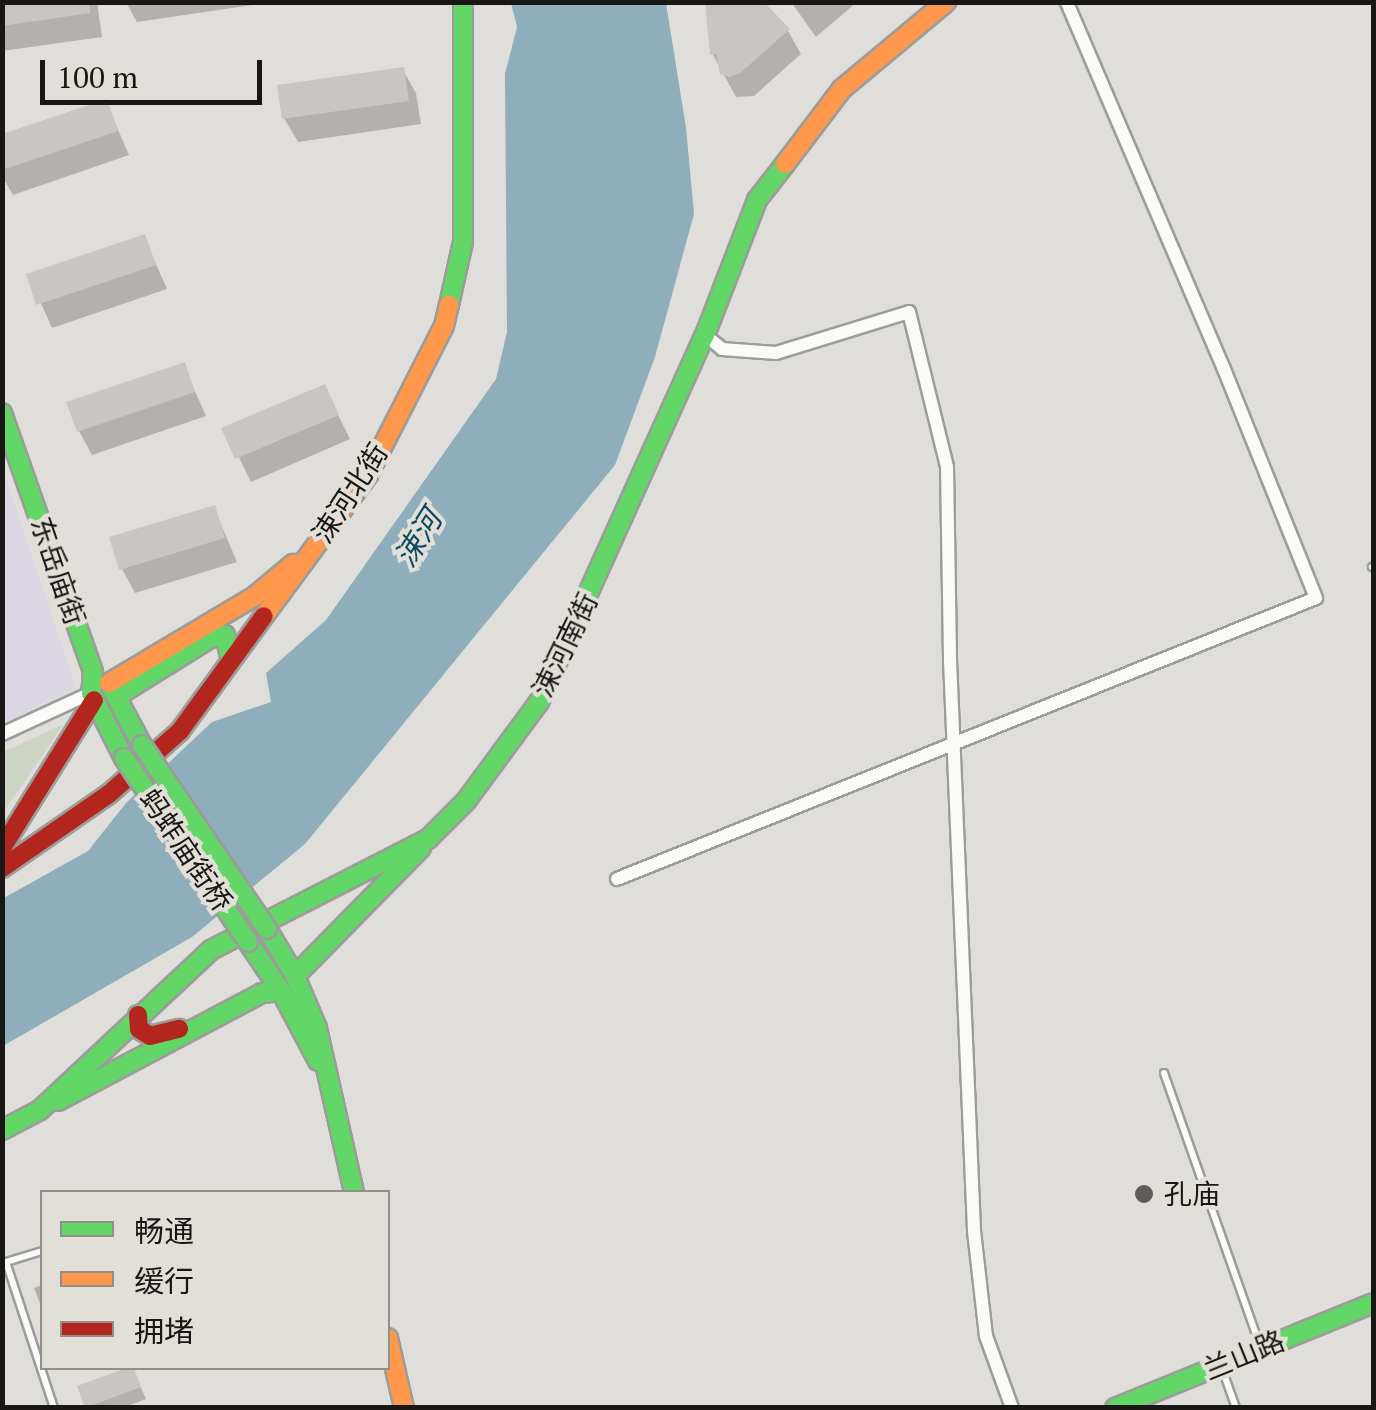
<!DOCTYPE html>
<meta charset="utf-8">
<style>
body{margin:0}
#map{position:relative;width:1376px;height:1410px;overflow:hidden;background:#dfdeda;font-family:"PT Serif","Noto Sans SC",serif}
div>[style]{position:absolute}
.commercial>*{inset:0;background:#dad7e2}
.green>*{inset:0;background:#ced4c4}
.water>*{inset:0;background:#8faebb}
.shadow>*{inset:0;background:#0003}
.building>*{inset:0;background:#c7c6c3}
.roads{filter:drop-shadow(2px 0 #9c9c99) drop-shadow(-2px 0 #9c9c99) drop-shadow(0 2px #9c9c99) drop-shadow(0 -2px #9c9c99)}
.lane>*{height:6px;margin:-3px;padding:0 3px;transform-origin:3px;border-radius:3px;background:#fafaf9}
.street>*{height:12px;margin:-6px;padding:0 6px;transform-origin:6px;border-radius:6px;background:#fafaf9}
.fast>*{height:18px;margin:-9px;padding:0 9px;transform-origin:9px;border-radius:9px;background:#63d668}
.slow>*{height:18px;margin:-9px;padding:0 9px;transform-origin:9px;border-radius:9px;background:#ff974d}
.jam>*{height:18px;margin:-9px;padding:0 9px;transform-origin:9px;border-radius:9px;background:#b3261e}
.bridges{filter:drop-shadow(2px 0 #9c9c99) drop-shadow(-2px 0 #9c9c99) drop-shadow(0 2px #9c9c99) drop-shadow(0 -2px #9c9c99)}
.fast-bridge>*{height:18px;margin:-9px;padding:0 9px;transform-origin:9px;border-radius:9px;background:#63d668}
.dots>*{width:28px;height:28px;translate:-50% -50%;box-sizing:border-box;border:5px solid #e1dfd8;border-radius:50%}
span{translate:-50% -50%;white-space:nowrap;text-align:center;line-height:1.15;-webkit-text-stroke:8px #e1dfd8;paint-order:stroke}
.street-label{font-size:28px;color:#181715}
.poi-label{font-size:28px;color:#181715}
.left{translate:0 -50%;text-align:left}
.water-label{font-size:30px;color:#0b4b60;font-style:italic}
.frame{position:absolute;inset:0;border:5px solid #181715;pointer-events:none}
.legend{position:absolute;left:40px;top:1190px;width:350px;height:180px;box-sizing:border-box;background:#e1dfd8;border:2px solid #918f8a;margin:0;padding:12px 18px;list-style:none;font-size:30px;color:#181715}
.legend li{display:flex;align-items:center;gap:20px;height:50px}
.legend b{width:50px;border:2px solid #918f8a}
.scale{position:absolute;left:40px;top:60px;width:222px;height:45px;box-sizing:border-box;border:5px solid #181715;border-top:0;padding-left:12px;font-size:30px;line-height:35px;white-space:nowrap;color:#181715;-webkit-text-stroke:8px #e1dfd8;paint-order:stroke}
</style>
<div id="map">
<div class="commercial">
<div style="clip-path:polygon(2px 467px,76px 688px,3px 723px,2px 723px)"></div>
</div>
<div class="green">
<div style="clip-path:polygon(64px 724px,3px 813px,3px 752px)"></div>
</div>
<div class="water">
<div style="clip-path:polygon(511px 3px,666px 3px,686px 128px,694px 214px,655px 357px,615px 465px,305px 844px,192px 937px,3px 1046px,2px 899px,88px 851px,126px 803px,212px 722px,271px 702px,266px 673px,326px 620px,496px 379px,507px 332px,505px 74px,517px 27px)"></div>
</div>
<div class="shadow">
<div style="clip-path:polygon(2px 2px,97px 2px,102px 37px,2px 51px)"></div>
<div style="clip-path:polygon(126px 2px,260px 2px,260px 4px,137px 22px)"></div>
<div style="clip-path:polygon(708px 2px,763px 5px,788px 31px,801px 54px,754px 96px,736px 97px,713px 55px)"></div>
<div style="clip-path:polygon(791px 2px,857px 2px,816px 37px)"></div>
<div style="clip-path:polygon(403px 70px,416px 93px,421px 124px,298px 142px,284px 118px)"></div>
<div style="clip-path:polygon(106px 102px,129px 155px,13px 195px,2px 176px,2px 137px)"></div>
<div style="clip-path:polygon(144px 237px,167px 289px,52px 328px,29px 276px)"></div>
<div style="clip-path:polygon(183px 365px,206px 416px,92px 455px,79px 431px)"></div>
<div style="clip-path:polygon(324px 387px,350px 439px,251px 482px,225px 429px)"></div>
<div style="clip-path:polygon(214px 508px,237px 562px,135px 593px,122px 569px)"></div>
<div style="clip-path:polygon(42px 1285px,42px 1309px,34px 1288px)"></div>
<div style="clip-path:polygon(132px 1368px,146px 1399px,122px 1408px,88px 1408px,81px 1387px)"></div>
</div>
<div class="building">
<div style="clip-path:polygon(2px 2px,89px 2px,90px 13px,2px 26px)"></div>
<div style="clip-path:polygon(705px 2px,764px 2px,790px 29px,740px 73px,729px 77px,720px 74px,716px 54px,710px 55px)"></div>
<div style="clip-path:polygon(404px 67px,409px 101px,282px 119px,277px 85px)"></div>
<div style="clip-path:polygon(107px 99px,118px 131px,2px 170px,2px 134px)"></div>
<div style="clip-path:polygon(145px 234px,156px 265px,36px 305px,26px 274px)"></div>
<div style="clip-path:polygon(185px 362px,195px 392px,77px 432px,66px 402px)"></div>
<div style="clip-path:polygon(325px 384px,339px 415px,235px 459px,221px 428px)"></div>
<div style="clip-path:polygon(215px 505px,225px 538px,119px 570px,109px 537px)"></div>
<div style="clip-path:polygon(126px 1368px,134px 1368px,141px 1387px,85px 1408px,77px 1386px)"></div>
</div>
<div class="roads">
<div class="lane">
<div style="left:1372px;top:567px;width:2px;rotate:-27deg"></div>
<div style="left:1164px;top:1073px;width:288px;rotate:70.6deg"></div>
<div style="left:42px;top:1251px;width:38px;rotate:163deg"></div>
<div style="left:6px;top:1262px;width:154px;rotate:71.8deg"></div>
<div style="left:1221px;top:1366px;width:45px;rotate:70.3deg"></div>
</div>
<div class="street">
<div style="left:705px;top:335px;width:22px;rotate:39deg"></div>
<div style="left:722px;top:349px;width:54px;rotate:4.2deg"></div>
<div style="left:776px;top:353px;width:139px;rotate:-17.1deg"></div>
<div style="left:909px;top:312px;width:160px;rotate:76.2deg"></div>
<div style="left:947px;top:467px;width:193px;rotate:89.1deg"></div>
<div style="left:950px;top:660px;width:572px;rotate:87.59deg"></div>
<div style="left:974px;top:1231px;width:106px;rotate:83.5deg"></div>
<div style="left:986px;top:1336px;width:77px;rotate:70.1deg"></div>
<div style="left:2px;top:734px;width:98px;rotate:-24.7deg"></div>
<div style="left:617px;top:879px;width:753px;rotate:-21.9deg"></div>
<div style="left:1316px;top:598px;width:247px;rotate:-111.9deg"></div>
<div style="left:1224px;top:369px;width:399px;rotate:-113.2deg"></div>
</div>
<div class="fast">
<div style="left:449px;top:305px;width:65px;rotate:-77.5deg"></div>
<div style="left:463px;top:242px;width:240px;rotate:-90deg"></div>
<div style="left:2px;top:413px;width:275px;rotate:70.6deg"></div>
<div style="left:93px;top:672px;width:21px;rotate:95deg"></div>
<div style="left:91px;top:693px;width:73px;rotate:63.1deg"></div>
<div style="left:112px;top:689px;width:64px;rotate:61.8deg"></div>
<div style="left:117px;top:696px;width:110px;rotate:-31.9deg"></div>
<div style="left:210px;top:638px;width:15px;rotate:-11deg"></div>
<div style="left:225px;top:635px;width:27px;rotate:77deg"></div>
<div style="left:267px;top:929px;width:55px;rotate:59.2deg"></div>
<div style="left:295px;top:976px;width:56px;rotate:67.1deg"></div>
<div style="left:317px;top:1028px;width:168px;rotate:77.3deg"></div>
<div style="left:248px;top:942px;width:59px;rotate:56deg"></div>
<div style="left:281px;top:991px;width:79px;rotate:62.1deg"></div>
<div style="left:295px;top:976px;width:180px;rotate:-45.5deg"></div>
<div style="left:58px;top:1101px;width:231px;rotate:-27.9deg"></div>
<div style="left:262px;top:993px;width:19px;rotate:-6deg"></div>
<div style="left:2px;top:1130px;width:43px;rotate:-27.8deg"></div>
<div style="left:40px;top:1110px;width:234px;rotate:-43.1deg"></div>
<div style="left:211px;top:950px;width:244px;rotate:-27.1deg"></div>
<div style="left:428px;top:839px;width:54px;rotate:-45deg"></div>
<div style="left:466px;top:801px;width:123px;rotate:-53.6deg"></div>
<div style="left:539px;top:702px;width:403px;rotate:-65.7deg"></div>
<div style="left:705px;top:335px;width:145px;rotate:-68.9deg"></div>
<div style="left:757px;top:200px;width:46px;rotate:-52.1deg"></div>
<div style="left:1115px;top:1408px;width:279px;rotate:-22.1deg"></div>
</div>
<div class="slow">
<div style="left:785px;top:164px;width:94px;rotate:-52.8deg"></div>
<div style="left:842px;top:89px;width:136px;rotate:-39.9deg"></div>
<div style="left:264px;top:616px;width:175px;rotate:-53.6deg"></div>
<div style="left:368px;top:475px;width:167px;rotate:-63deg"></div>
<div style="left:444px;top:326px;width:22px;rotate:-77deg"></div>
<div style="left:109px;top:683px;width:170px;rotate:-30.8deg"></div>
<div style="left:255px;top:596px;width:50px;rotate:-40.1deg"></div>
<div style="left:388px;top:1338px;width:72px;rotate:77.1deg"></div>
</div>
<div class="jam">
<div style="left:2px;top:848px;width:174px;rotate:-58.1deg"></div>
<div style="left:2px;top:868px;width:130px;rotate:-34.7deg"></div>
<div style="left:109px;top:794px;width:95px;rotate:-41.6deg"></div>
<div style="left:180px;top:731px;width:142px;rotate:-53.9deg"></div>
<div style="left:138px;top:1015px;width:14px;rotate:86deg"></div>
<div style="left:139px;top:1029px;width:13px;rotate:32deg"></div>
<div style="left:150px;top:1036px;width:30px;rotate:-14deg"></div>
</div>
</div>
<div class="bridges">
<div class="fast-bridge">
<div style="left:142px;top:745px;width:222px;rotate:55.8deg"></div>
<div style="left:124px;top:758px;width:222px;rotate:56deg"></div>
</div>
</div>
<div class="dots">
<div style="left:1144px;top:1194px;background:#5e5d5a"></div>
</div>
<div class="street-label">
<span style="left:350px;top:493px;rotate:-57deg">涑河北街</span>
<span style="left:58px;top:571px;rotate:71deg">东岳庙街</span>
<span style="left:565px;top:645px;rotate:-64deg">涑河南街</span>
<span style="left:186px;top:850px;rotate:56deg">蚂蚱庙街桥</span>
<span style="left:1244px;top:1355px;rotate:-22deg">兰山路</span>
</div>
<div class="poi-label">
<span class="left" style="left:1164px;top:1194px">孔庙</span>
</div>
<div class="water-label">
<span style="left:418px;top:538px;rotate:-58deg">涑河</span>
</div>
<div class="frame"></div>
<ul class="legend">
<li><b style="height:12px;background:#63d668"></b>畅通</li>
<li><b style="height:12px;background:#ff974d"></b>缓行</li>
<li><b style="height:12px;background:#b3261e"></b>拥堵</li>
</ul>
<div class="scale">100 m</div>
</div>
